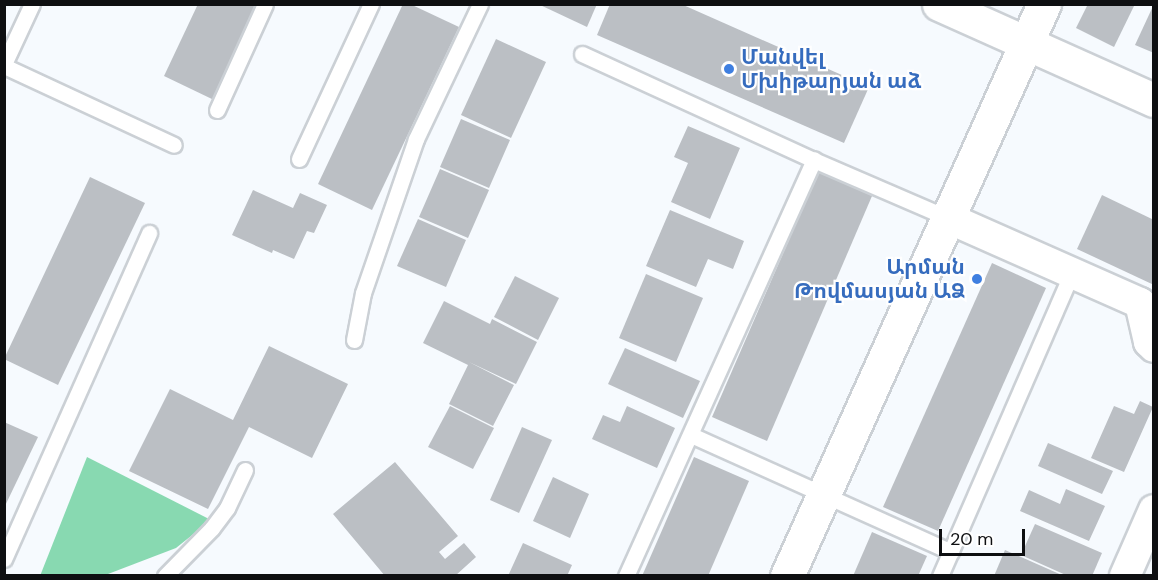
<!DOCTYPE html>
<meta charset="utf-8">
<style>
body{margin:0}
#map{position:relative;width:1158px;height:580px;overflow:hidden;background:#f6fafe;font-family:"DM Sans","Noto Sans Armenian",sans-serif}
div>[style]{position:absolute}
.forest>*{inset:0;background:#88d9b1}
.building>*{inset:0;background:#bbbfc4}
.roads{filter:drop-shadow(2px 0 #cbd0d5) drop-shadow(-2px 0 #cbd0d5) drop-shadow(0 2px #cbd0d5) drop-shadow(0 -2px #cbd0d5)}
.service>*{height:15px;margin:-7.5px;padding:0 7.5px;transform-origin:7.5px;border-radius:7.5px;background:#fff}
.minor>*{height:30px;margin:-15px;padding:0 15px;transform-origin:15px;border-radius:15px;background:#fff}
.tertiary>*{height:33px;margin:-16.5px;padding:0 16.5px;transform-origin:16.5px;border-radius:16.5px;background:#fff}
.dots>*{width:16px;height:16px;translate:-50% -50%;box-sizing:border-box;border:3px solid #fff;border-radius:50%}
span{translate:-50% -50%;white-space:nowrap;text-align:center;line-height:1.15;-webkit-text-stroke:4.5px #fff;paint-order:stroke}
.shop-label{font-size:21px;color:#366cbe;font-weight:700}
.left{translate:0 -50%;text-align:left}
.right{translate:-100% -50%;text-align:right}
.frame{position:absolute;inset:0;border:6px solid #0e0f11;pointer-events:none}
.scale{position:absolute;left:939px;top:529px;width:86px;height:27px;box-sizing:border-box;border:3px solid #0e0f11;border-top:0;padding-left:8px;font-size:18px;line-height:21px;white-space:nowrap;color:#0e0f11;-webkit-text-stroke:4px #fff;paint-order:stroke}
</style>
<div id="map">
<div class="forest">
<div style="clip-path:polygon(87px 457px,211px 520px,176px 548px,108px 574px,40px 576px)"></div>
</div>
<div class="building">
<div style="clip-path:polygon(198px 4px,259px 4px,214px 100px,164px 76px)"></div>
<div style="clip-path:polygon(403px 4px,410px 4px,459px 27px,372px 210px,318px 184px)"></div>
<div style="clip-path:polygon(538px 4px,597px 4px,587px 27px)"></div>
<div style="clip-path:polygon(610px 4px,681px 4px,869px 87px,844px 143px,597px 35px)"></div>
<div style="clip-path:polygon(1088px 4px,1135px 4px,1114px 47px,1076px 28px)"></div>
<div style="clip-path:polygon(1154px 4px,1154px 53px,1135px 45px)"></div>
<div style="clip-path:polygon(496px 39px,546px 62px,511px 138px,461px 115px)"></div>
<div style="clip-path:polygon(461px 119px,510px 140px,489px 188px,440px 167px)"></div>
<div style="clip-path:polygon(688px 126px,740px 148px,710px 219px,671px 202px,688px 163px,674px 157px)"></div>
<div style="clip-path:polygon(821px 166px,875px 189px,767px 441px,712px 417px)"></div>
<div style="clip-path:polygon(440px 169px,489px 190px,468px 238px,419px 217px)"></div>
<div style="clip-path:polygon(90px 177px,145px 203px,58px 385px,4px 359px)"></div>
<div style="clip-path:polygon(253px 190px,293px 208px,300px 193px,327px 205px,314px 233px,307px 231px,294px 259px,273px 250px,272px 253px,232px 235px)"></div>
<div style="clip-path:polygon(1102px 195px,1154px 220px,1154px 285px,1077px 249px)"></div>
<div style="clip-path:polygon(670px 210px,744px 241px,733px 269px,708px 259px,696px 287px,646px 266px)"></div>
<div style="clip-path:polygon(418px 219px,466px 240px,446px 287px,397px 266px)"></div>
<div style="clip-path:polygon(992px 263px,1046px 288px,938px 531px,883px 507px)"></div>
<div style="clip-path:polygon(646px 274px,703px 298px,676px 362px,619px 338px)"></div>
<div style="clip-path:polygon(515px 276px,559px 298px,538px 340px,494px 317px)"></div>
<div style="clip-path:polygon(444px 301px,490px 324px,492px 319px,537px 342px,516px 384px,469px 362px,514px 385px,493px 426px,449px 404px,468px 365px,423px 343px)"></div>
<div style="clip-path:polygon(269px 346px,348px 384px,312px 458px,249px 427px,208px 509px,129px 471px,170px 389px,233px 420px)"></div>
<div style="clip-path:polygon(625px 348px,700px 381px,683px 418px,608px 384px)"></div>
<div style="clip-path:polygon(1140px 401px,1153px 407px,1124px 472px,1091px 458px,1114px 406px,1134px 414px)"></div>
<div style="clip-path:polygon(450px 406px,494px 428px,473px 469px,428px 447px)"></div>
<div style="clip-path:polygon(627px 406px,675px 428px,657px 468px,592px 439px,603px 415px,620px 422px)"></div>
<div style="clip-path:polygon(4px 422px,38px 437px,4px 508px)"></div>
<div style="clip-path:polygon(522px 427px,552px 440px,519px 513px,490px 500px)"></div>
<div style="clip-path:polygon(1048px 443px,1113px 471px,1102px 494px,1038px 466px)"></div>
<div style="clip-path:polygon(694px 457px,749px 481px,708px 576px,642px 576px)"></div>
<div style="clip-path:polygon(395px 462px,458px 536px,439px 552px,445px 559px,464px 543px,476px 557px,455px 576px,385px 576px,333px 514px)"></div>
<div style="clip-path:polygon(553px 477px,589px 494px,570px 538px,533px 521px)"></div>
<div style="clip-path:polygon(1066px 489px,1105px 506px,1089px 541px,1020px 511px,1029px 490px,1060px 504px)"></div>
<div style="clip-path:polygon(1035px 524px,1102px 553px,1092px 576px,1068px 576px,1021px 555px)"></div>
<div style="clip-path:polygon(872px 532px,927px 556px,918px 576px,853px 576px)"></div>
<div style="clip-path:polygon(523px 543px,572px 565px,567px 576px,508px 576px)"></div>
<div style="clip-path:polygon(1005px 550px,1064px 576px,994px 576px)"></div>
</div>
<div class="roads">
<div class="service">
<div style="left:582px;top:54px;width:255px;rotate:24.6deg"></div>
<div style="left:814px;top:160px;width:146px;rotate:23.4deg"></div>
<div style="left:4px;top:64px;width:66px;rotate:-65deg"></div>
<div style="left:4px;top:66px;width:187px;rotate:24.9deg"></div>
<div style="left:217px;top:110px;width:116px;rotate:-65.6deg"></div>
<div style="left:299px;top:159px;width:171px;rotate:-65.1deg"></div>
<div style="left:354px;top:340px;width:48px;rotate:-79.2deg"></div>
<div style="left:363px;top:293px;width:163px;rotate:-71deg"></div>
<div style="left:416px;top:139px;width:149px;rotate:-64.6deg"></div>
<div style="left:691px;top:435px;width:285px;rotate:24.2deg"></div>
<div style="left:4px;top:559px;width:357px;rotate:-66deg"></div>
<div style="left:165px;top:576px;width:67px;rotate:-45.6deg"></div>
<div style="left:212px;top:528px;width:25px;rotate:-53deg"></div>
<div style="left:227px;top:508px;width:42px;rotate:-64.7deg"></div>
<div style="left:626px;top:576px;width:457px;rotate:-65.7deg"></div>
<div style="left:940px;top:576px;width:331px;rotate:-66.5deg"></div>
</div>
<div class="minor">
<div style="left:948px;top:218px;width:210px;rotate:23.9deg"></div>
<div style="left:1140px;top:303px;width:40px;rotate:77deg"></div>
<div style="left:1149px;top:342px;width:7px;rotate:45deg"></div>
<div style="left:1125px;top:576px;width:72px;rotate:-66.3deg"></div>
</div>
<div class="tertiary">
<div style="left:939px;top:4px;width:235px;rotate:24.1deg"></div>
<div style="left:787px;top:576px;width:627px;rotate:-65.81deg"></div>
</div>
</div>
<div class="dots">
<div style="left:729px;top:69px;background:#3f7fe0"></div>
<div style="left:977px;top:279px;background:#3f7fe0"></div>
</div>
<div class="shop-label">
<span class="left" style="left:741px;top:69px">Մանվել<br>Մխիթարյան աձ</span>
<span class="right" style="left:965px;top:279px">Արման<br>Թովմասյան ԱՁ</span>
</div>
<div class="frame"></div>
<div class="scale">20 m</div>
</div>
